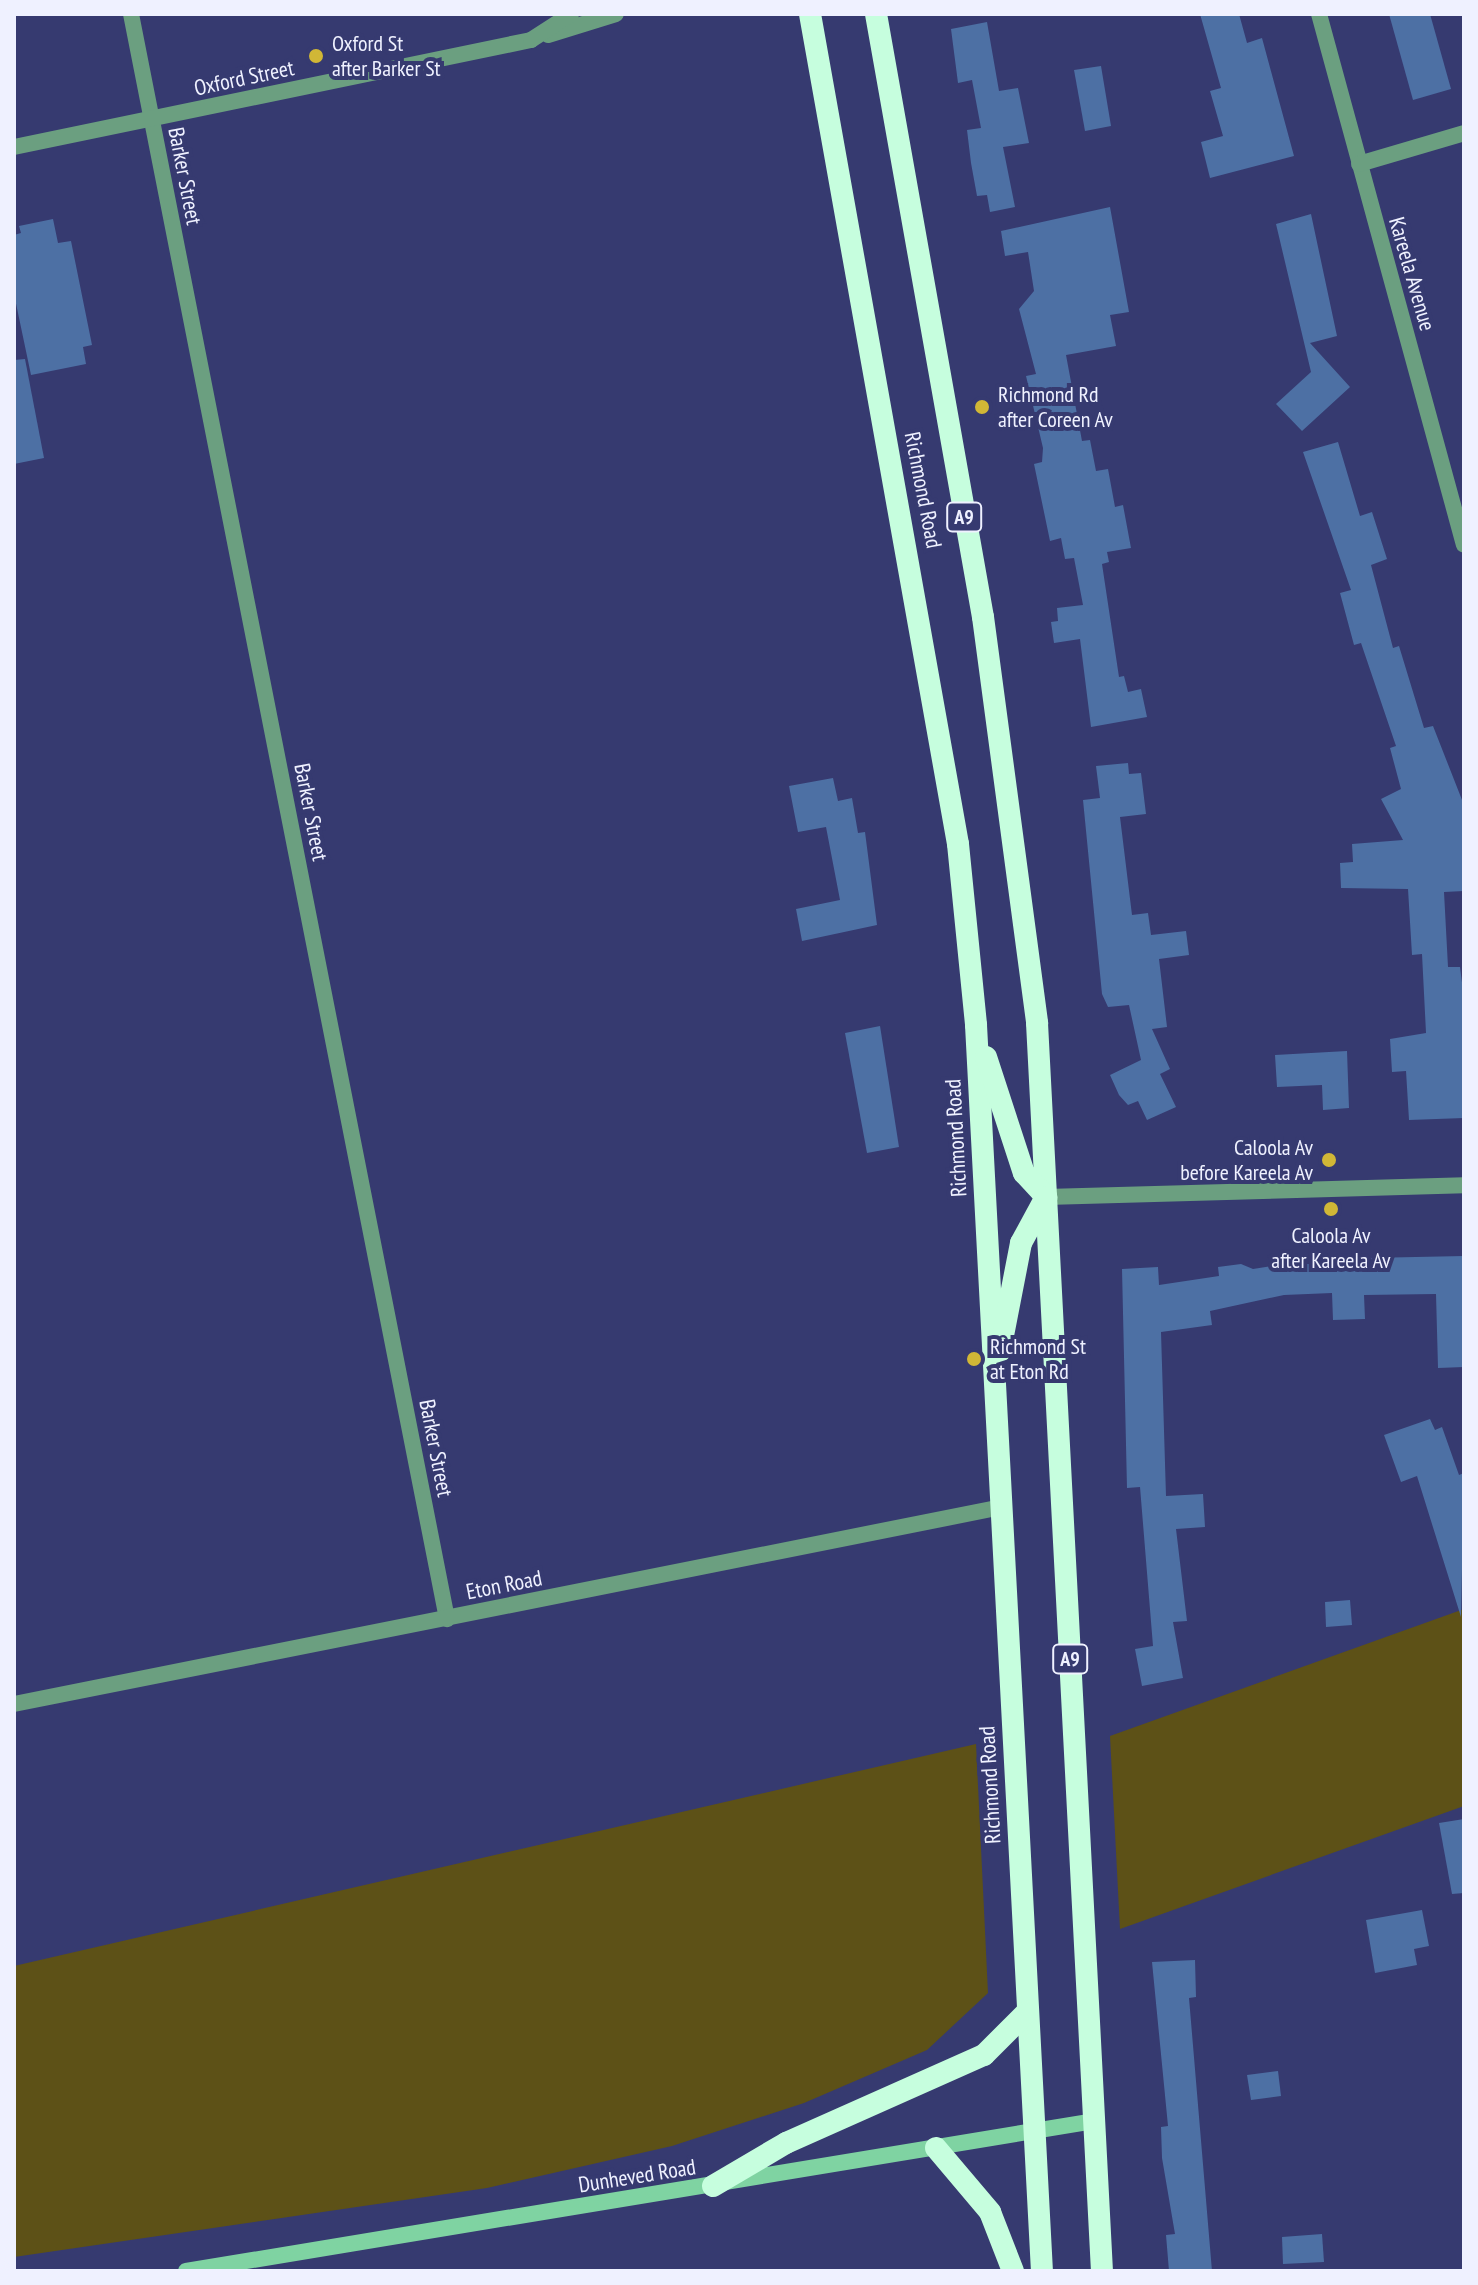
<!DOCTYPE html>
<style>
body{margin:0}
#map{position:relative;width:1478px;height:2285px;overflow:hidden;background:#363a70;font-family:"PT Sans Narrow",sans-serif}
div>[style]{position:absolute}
.green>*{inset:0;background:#5d5117}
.building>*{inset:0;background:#4d70a4}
.minor>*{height:16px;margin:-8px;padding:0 8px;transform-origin:8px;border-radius:8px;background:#6b9f80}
.tertiary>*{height:16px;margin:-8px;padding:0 8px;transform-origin:8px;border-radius:8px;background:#6b9f80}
.secondary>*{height:16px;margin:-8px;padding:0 8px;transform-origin:8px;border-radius:8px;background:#7fd3a2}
.trunk>*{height:22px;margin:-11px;padding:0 11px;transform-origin:11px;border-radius:11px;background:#c6fede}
.dots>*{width:22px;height:22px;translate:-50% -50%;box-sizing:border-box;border:4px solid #363a70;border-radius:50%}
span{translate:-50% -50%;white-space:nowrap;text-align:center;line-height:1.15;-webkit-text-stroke:8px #363a70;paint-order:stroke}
.shield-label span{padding:2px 6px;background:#363a70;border:2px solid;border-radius:6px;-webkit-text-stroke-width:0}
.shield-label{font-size:20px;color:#eff1ff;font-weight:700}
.poi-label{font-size:22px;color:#eff1ff}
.left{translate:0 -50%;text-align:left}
.right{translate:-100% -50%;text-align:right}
.street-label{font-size:22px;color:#eff1ff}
.frame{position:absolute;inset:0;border:16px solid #eff1ff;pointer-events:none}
</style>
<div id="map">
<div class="green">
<div style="clip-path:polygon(1464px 1609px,1464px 1806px,1120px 1929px,1110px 1736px)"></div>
<div style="clip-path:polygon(976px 1744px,988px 1993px,927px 2050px,804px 2103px,672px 2146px,487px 2188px,14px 2257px,14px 1966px)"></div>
</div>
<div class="building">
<div style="clip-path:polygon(1200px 14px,1239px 14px,1247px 43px,1262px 38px,1294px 156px,1210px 178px,1201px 142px,1223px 136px,1210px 91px,1221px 88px)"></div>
<div style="clip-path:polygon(1389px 14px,1430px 14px,1451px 89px,1413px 100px)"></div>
<div style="clip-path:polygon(987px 22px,999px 91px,1018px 88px,1029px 143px,1003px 147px,1015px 207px,990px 212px,987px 195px,977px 196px,971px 163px,967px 130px,981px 128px,972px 80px,958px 83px,951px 29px)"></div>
<div style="clip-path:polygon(1101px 66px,1111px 126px,1085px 131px,1074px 70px)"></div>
<div style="clip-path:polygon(1110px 207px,1129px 312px,1110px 315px,1116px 346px,1066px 355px,1082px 441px,1090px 440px,1096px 471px,1108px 469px,1115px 507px,1123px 505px,1131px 548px,1107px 552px,1109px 562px,1102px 564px,1119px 677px,1124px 676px,1128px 692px,1141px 689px,1147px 717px,1091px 727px,1080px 639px,1054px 643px,1051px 622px,1058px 621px,1057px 608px,1083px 605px,1074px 558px,1065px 559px,1061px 538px,1050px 541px,1034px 464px,1042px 462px,1043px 448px,1026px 376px,1036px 374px,1019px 309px,1034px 291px,1028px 252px,1005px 256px,1001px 231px)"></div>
<div style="clip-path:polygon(1311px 214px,1337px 336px,1310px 343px,1350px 387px,1302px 431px,1276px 404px,1311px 372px,1276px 224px)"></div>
<div style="clip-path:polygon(53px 219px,58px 243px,71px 241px,92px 345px,83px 347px,86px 364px,31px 375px,14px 294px,14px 235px,21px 233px,19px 226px)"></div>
<div style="clip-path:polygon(25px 359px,44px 458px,14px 464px,14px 360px)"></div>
<div style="clip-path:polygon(1338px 442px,1360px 516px,1372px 512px,1387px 559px,1371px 565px,1393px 648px,1399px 646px,1424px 728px,1433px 726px,1464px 805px,1464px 891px,1444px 892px,1448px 967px,1460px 967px,1464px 998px,1464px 1118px,1409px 1120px,1406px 1071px,1392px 1072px,1390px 1039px,1426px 1033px,1422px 954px,1412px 955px,1408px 889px,1341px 888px,1340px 863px,1353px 862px,1352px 844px,1403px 840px,1381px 799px,1401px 789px,1390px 748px,1396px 746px,1361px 643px,1354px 645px,1340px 593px,1351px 590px,1303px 452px)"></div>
<div style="clip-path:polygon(1128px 763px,1129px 774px,1141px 773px,1146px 814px,1120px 817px,1132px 915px,1148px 913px,1151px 935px,1186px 931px,1189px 955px,1159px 959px,1167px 1027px,1152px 1029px,1170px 1069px,1160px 1074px,1176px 1107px,1147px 1120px,1138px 1101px,1128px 1105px,1119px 1095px,1110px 1075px,1141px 1060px,1129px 1005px,1108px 1007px,1102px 994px,1083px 800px,1100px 798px,1096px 766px)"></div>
<div style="clip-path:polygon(833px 778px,838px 801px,852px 798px,858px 833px,865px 832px,877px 925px,802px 941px,796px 909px,840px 900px,826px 827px,798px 832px,789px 786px)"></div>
<div style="clip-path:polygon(880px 1026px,899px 1147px,867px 1153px,845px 1033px)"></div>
<div style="clip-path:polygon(1347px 1051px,1349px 1108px,1323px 1110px,1322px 1085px,1277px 1087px,1275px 1055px)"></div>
<div style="clip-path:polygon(1464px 1256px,1464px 1367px,1438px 1368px,1436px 1294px,1364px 1295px,1365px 1319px,1333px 1320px,1332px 1293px,1284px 1295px,1210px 1311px,1212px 1325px,1161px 1332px,1166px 1496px,1203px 1494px,1205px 1527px,1176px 1529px,1187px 1621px,1173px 1622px,1183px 1678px,1142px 1686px,1135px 1649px,1153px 1646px,1140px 1487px,1127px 1488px,1122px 1269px,1158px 1267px,1159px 1285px,1219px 1276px,1218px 1267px,1241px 1264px,1253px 1269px,1319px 1259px)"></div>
<div style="clip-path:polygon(1430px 1419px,1435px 1430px,1442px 1427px,1459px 1475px,1464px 1473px,1461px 1617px,1417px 1476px,1401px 1482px,1384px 1435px)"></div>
<div style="clip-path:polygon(1350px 1600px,1352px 1625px,1326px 1627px,1325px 1602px)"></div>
<div style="clip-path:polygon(1464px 1819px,1464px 1893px,1452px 1894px,1439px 1823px)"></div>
<div style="clip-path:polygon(1422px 1910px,1429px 1946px,1414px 1949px,1417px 1965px,1375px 1973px,1366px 1920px)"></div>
<div style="clip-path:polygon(1195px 1960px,1196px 1997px,1189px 1998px,1212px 2271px,1169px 2271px,1166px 2235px,1175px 2234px,1162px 2158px,1161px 2127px,1168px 2126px,1152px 1962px)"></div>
<div style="clip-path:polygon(1278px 2071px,1281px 2096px,1251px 2100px,1247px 2075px)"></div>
<div style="clip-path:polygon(1322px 2234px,1324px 2262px,1283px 2264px,1282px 2237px)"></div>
</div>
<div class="minor">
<div style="left:131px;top:14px;width:1636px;rotate:78.86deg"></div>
<div style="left:1319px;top:14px;width:550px;rotate:74.73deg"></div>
<div style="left:1359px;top:164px;width:109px;rotate:-16.4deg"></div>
<div style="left:1046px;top:1197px;width:418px;rotate:-1.6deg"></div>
<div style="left:14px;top:1704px;width:1007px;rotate:-11.28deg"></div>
</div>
<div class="tertiary">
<div style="left:548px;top:35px;width:71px;rotate:-17.2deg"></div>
<div style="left:14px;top:147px;width:528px;rotate:-11.69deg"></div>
<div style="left:531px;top:40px;width:48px;rotate:-33deg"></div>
</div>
<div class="secondary">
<div style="left:186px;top:2271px;width:920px;rotate:-9.38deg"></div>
</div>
<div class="trunk">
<div style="left:810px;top:14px;width:843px;rotate:79.89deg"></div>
<div style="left:958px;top:844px;width:182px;rotate:84.3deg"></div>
<div style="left:976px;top:1025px;width:1248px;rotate:86.97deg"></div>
<div style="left:876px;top:14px;width:612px;rotate:79.94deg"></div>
<div style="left:983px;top:617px;width:410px;rotate:82.4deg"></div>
<div style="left:1037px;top:1023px;width:1250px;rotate:87.02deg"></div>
<div style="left:986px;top:1057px;width:122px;rotate:71.9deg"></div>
<div style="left:1024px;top:1173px;width:33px;rotate:47deg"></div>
<div style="left:1000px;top:1351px;width:110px;rotate:-79deg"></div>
<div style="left:1021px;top:1243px;width:52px;rotate:-61.5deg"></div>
<div style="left:936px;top:2148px;width:84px;rotate:49.8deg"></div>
<div style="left:990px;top:2212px;width:63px;rotate:68.7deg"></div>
<div style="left:713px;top:2186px;width:85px;rotate:-30.5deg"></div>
<div style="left:786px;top:2143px;width:217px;rotate:-24deg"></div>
<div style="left:984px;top:2055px;width:62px;rotate:-45deg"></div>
</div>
<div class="dots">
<div style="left:316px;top:56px;background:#d1b736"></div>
<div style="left:982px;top:407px;background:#d1b736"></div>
<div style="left:1329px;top:1160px;background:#d1b736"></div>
<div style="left:1331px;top:1209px;background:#d1b736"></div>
<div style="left:974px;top:1359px;background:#d1b736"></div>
</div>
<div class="shield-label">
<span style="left:964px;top:517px">A9</span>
<span style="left:1070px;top:1659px">A9</span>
</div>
<div class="poi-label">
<span class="left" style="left:332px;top:56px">Oxford St<br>after Barker St</span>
<span class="left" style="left:998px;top:407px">Richmond Rd<br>after Coreen Av</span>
<span class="right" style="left:1313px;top:1160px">Caloola Av<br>before Kareela Av</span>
<span style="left:1331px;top:1248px">Caloola Av<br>after Kareela Av</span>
<span class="left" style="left:990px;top:1359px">Richmond St<br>at Eton Rd</span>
</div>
<div class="street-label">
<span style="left:244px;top:78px;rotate:-12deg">Oxford Street</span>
<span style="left:185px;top:176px;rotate:79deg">Barker Street</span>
<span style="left:1412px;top:274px;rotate:74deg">Kareela Avenue</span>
<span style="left:923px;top:490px;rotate:79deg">Richmond Road</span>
<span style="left:311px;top:812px;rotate:79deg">Barker Street</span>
<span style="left:956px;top:1138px;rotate:-93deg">Richmond Road</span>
<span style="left:436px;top:1448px;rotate:79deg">Barker Street</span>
<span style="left:504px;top:1585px;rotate:-11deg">Eton Road</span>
<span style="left:990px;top:1785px;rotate:-93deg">Richmond Road</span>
<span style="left:637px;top:2176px;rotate:-9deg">Dunheved Road</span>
</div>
<div class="frame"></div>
</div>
